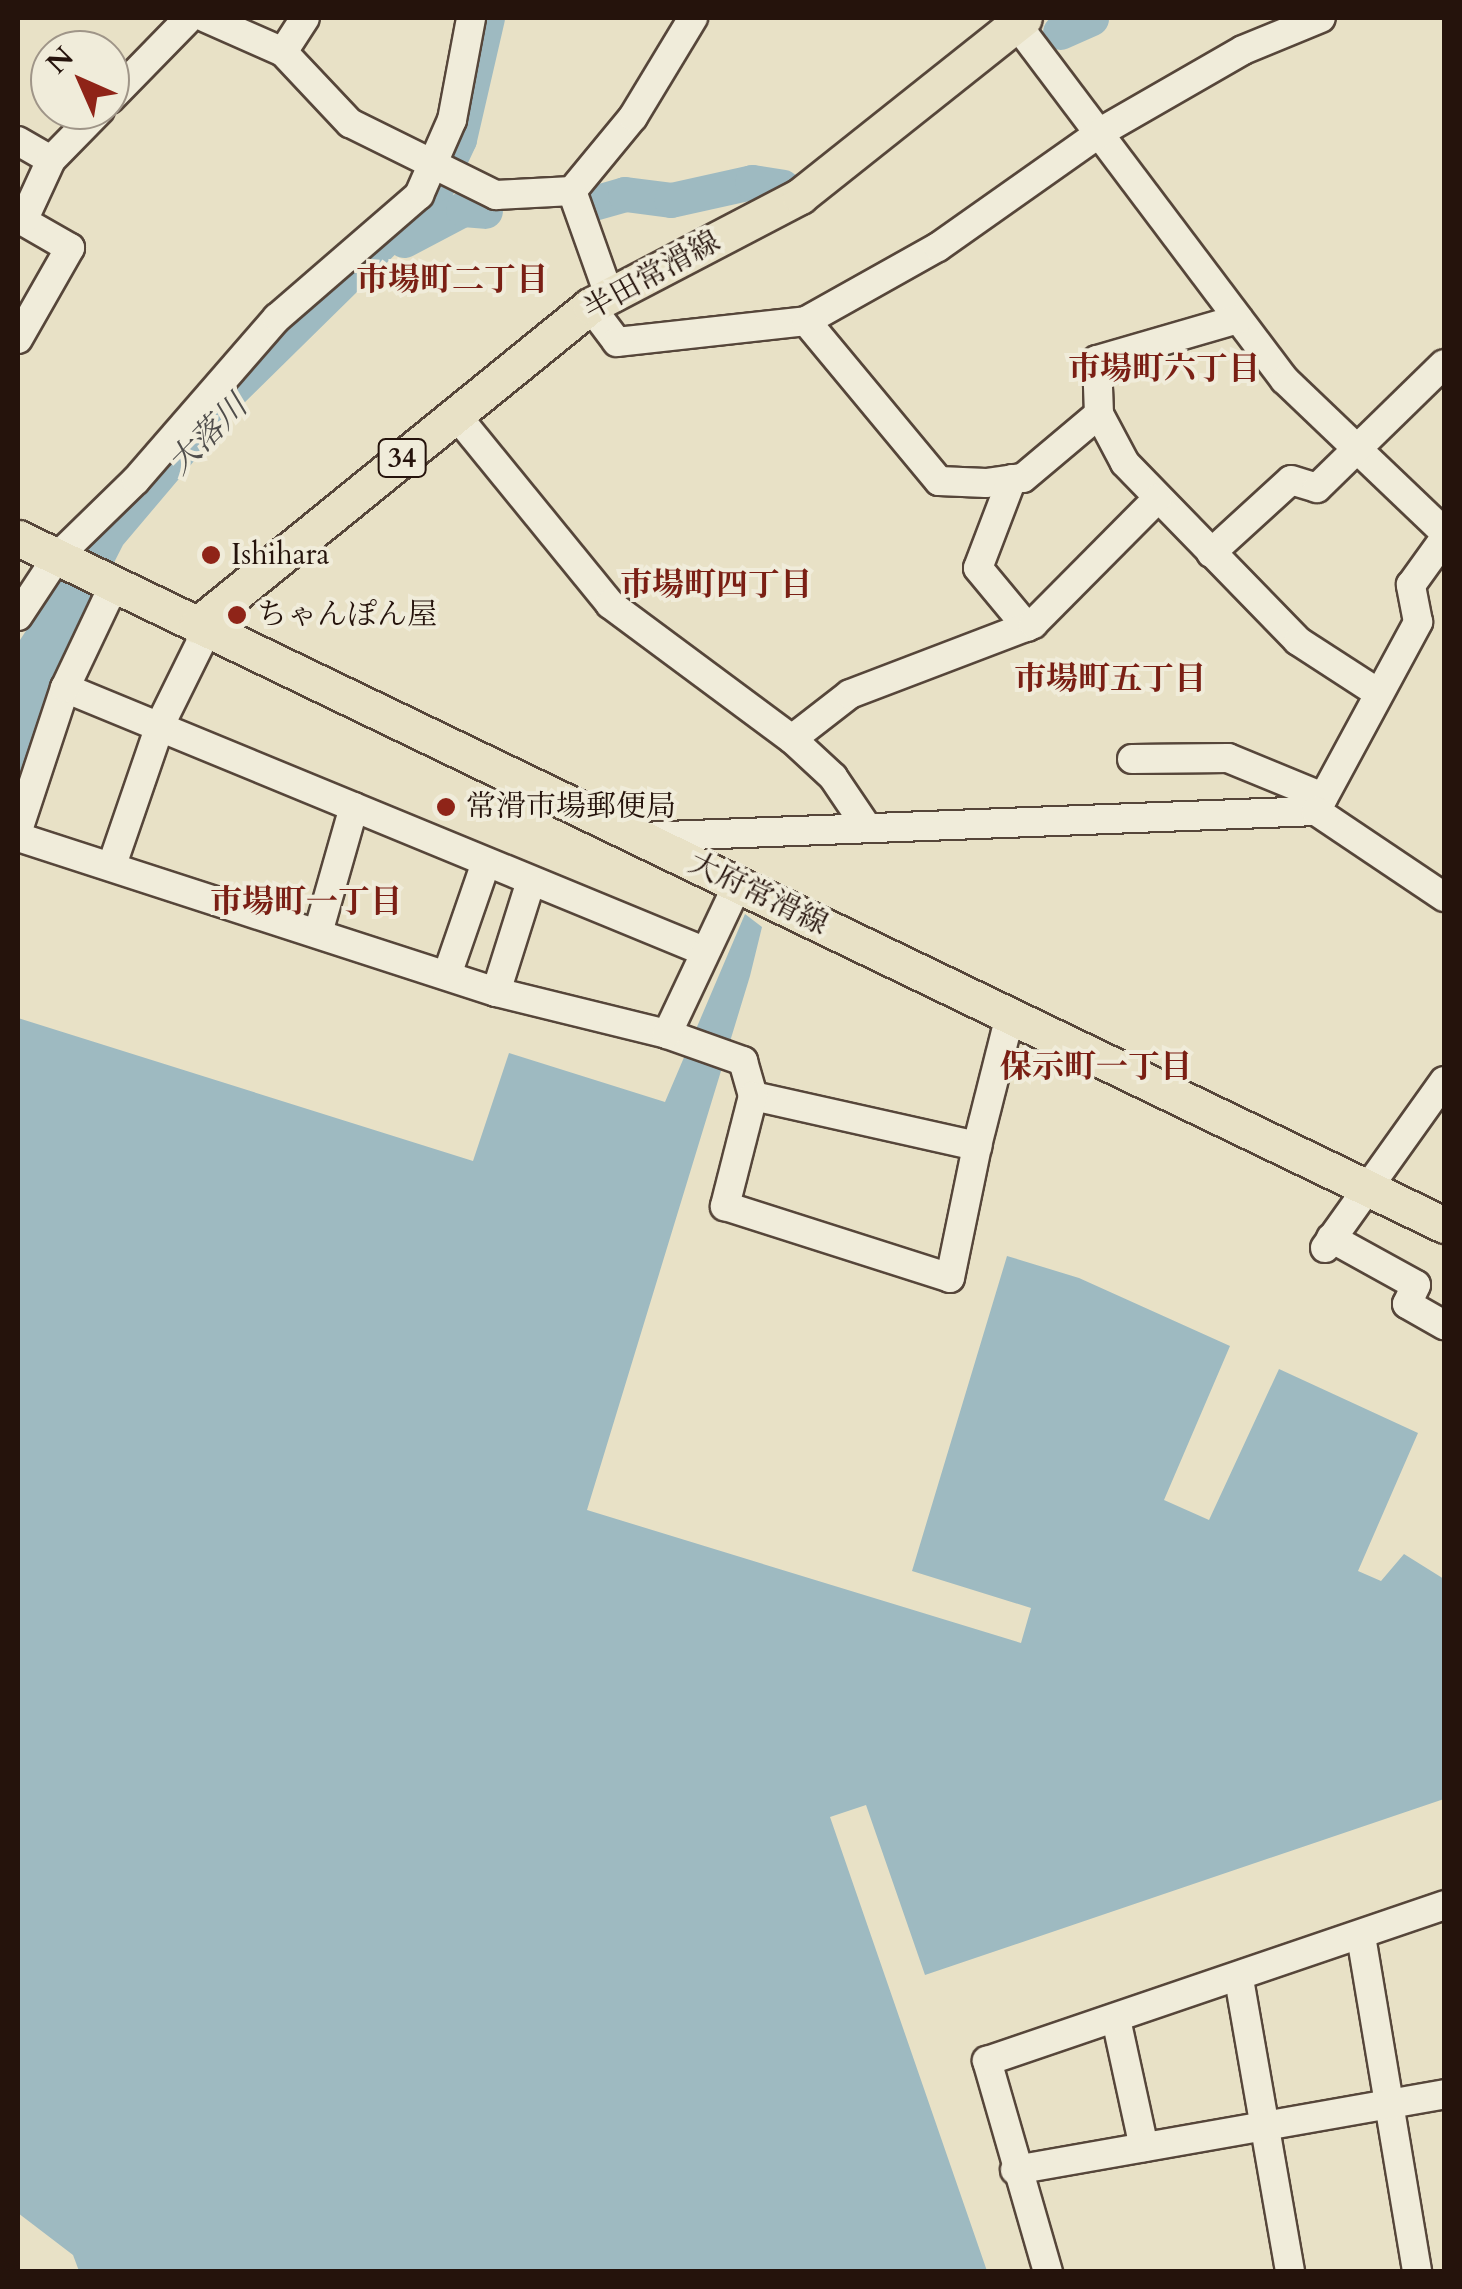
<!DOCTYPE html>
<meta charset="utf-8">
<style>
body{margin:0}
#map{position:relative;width:1462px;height:2289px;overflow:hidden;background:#e8e1c6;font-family:Cardo,"Noto Serif JP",serif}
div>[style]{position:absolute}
.water>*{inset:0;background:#9ebac1}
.river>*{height:35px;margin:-17.5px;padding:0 17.5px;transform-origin:17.5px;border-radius:17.5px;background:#9ebac1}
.roads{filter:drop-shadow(2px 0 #56463a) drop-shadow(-2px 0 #56463a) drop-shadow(0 2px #56463a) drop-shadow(0 -2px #56463a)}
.minor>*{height:28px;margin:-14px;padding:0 14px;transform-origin:14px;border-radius:14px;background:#f0ecda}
.major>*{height:35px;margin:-17.5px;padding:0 17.5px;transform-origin:17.5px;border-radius:17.5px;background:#e8e1c6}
.dots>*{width:28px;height:28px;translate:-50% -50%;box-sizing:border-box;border:5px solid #f0ecda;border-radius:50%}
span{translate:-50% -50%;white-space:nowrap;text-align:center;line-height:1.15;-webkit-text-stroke:8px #f0ecda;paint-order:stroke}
.shield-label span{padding:2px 8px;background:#f0ecda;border:2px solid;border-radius:8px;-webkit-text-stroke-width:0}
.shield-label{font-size:28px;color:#25130c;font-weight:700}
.street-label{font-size:30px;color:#25130c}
.poi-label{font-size:30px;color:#25130c}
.left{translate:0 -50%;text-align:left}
.neighbourhood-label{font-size:32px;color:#7a1f14;font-weight:700}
.water-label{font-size:32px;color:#4f4d4b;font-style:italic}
.frame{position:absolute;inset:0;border:20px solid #25130c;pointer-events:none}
.north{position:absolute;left:30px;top:30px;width:100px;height:100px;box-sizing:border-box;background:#f0ecda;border:2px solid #9f9588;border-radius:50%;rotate:315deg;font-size:28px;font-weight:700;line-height:40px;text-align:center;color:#25130c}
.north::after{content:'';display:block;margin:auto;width:35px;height:45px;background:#8f2418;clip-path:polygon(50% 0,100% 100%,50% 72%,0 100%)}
</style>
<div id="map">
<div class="water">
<div style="clip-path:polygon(436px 187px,431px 214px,444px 217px,417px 233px,238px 409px,123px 545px,54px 680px,18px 801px,18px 643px,82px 545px,282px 322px)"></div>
<div style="clip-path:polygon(745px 914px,762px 927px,750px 976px,587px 1510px,1021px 1643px,1031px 1608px,912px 1571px,1007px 1256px,1079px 1278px,1230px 1346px,1164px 1500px,1209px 1520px,1279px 1369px,1418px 1433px,1358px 1571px,1381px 1581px,1404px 1554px,1444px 1579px,1444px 1799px,925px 1975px,866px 1805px,830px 1817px,987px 2271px,79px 2271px,73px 2255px,18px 2213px,18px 1018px,473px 1161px,509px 1053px,665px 1102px)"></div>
</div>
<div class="river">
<div style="left:1060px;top:32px;width:34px;rotate:-24deg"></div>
<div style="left:432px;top:197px;width:64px;rotate:-65deg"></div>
<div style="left:459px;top:139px;width:124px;rotate:-77deg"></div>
<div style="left:590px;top:204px;width:36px;rotate:-16deg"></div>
<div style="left:625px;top:194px;width:46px;rotate:7.4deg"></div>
<div style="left:671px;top:200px;width:83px;rotate:-12.5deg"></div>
<div style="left:752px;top:182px;width:31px;rotate:9deg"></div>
<div style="left:404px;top:240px;width:67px;rotate:-27.7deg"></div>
<div style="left:463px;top:209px;width:22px;rotate:5deg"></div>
</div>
<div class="roads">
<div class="minor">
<div style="left:206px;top:18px;width:84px;rotate:23.8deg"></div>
<div style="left:283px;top:52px;width:98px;rotate:46.7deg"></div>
<div style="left:350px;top:123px;width:163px;rotate:26.3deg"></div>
<div style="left:496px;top:195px;width:76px;rotate:-3deg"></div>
<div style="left:572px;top:191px;width:96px;rotate:-50.5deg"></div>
<div style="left:633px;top:117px;width:116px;rotate:-58.8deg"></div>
<div style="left:1012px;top:18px;width:453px;rotate:53deg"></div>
<div style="left:1285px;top:380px;width:220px;rotate:43.7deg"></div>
<div style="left:283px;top:52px;width:40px;rotate:-57.1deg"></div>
<div style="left:110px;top:99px;width:113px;rotate:-45.7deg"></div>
<div style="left:18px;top:141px;width:38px;rotate:30deg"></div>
<div style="left:572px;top:191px;width:110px;rotate:70.4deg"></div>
<div style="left:590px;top:306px;width:45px;rotate:53.1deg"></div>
<div style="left:617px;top:342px;width:190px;rotate:-6.3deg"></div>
<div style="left:806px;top:321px;width:151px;rotate:-29.3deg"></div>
<div style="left:938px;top:247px;width:203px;rotate:-35.2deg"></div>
<div style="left:1104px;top:130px;width:160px;rotate:-29.9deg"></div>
<div style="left:1243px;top:50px;width:84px;rotate:-22.3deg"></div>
<div style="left:806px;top:321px;width:208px;rotate:50.3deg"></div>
<div style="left:939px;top:481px;width:47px;rotate:2.4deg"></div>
<div style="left:986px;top:483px;width:37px;rotate:-8deg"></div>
<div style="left:1023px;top:478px;width:99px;rotate:-40.1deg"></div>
<div style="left:1099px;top:414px;width:54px;rotate:-92.1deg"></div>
<div style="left:1097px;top:360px;width:147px;rotate:-16.2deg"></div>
<div style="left:18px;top:339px;width:105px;rotate:-60.3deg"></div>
<div style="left:70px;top:248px;width:54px;rotate:-150.1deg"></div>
<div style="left:23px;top:221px;width:67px;rotate:-65.3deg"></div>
<div style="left:51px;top:160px;width:70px;rotate:-45.6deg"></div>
<div style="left:1099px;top:414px;width:55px;rotate:62deg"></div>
<div style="left:1125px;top:463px;width:248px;rotate:45.8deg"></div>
<div style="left:1298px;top:641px;width:95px;rotate:33deg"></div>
<div style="left:456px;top:415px;width:244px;rotate:50.8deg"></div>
<div style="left:610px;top:604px;width:227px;rotate:36.6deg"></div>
<div style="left:792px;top:739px;width:56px;rotate:42.8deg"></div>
<div style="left:833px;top:777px;width:59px;rotate:56deg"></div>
<div style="left:1012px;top:479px;width:95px;rotate:110.9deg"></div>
<div style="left:978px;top:568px;width:77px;rotate:50.3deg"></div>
<div style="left:1211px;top:553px;width:108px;rotate:-42.4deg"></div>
<div style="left:1291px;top:480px;width:27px;rotate:17deg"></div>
<div style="left:1317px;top:488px;width:177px;rotate:-44.3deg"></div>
<div style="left:18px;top:616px;width:71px;rotate:-56.5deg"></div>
<div style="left:57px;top:557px;width:110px;rotate:-44.3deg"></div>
<div style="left:136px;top:480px;width:215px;rotate:-49deg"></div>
<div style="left:277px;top:318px;width:188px;rotate:-40.9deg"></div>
<div style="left:419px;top:195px;width:82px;rotate:-66.3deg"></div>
<div style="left:452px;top:120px;width:104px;rotate:-79.4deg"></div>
<div style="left:65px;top:688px;width:688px;rotate:22.39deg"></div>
<div style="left:792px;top:739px;width:73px;rotate:-37.8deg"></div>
<div style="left:850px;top:694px;width:196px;rotate:-20.9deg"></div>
<div style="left:1033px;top:624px;width:177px;rotate:-45.2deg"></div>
<div style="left:1132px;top:759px;width:96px;rotate:-0.6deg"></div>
<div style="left:1228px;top:758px;width:103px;rotate:22.3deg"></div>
<div style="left:1316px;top:811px;width:215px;rotate:-61.6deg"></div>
<div style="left:1418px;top:622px;width:38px;rotate:-101deg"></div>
<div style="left:1411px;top:585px;width:57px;rotate:-54.3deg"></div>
<div style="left:18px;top:830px;width:150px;rotate:-71.7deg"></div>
<div style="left:65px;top:688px;width:114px;rotate:-64.6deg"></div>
<div style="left:18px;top:837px;width:503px;rotate:17.97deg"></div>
<div style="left:496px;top:992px;width:176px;rotate:13.8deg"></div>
<div style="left:667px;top:1034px;width:81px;rotate:19.6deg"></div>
<div style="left:743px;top:1061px;width:36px;rotate:74deg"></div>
<div style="left:753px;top:1096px;width:230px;rotate:12.6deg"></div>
<div style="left:977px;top:1146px;width:134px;rotate:-75.8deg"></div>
<div style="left:640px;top:837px;width:676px;rotate:-2.2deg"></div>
<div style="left:1316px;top:811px;width:154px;rotate:33.9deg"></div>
<div style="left:112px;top:865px;width:150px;rotate:-71deg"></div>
<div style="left:161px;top:723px;width:104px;rotate:-63.7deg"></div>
<div style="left:318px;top:933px;width:131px;rotate:-74.1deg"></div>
<div style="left:447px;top:975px;width:116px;rotate:-70.9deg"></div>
<div style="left:496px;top:992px;width:113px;rotate:-72.5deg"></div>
<div style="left:667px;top:1034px;width:166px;rotate:-64.7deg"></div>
<div style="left:753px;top:1096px;width:114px;rotate:104.3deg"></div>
<div style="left:725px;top:1206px;width:236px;rotate:17.7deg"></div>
<div style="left:950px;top:1278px;width:135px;rotate:-78.4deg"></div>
<div style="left:1331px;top:1238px;width:97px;rotate:28.9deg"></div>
<div style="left:1416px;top:1285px;width:21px;rotate:115deg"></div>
<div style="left:1407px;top:1304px;width:43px;rotate:29.6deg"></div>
<div style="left:1325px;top:1248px;width:205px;rotate:-54.5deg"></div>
<div style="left:1361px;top:1936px;width:341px;rotate:80.5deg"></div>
<div style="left:1239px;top:1979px;width:297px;rotate:80.1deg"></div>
<div style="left:1116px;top:2019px;width:131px;rotate:77.7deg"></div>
<div style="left:1015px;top:2170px;width:436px;rotate:-10deg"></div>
<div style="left:1048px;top:2272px;width:220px;rotate:-106.1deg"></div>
<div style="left:987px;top:2061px;width:483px;rotate:-18.8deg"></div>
</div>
<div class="major">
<div style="left:18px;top:538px;width:1583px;rotate:25.72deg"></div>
<div style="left:197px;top:625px;width:506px;rotate:-39.07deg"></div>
<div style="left:590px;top:306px;width:237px;rotate:-27.6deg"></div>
<div style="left:800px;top:196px;width:286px;rotate:-38.5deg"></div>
</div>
</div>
<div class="dots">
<div style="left:211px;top:555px;background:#8f2418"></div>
<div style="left:237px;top:615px;background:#8f2418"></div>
<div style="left:446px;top:807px;background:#8f2418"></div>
</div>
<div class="shield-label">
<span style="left:402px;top:458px">34</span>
</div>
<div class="street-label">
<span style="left:652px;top:276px;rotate:-29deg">半田常滑線</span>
<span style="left:758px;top:894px;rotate:26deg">大府常滑線</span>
</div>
<div class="poi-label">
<span class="left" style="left:231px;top:555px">Ishihara</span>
<span class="left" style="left:257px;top:615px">ちゃんぽん屋</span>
<span class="left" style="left:466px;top:807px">常滑市場郵便局</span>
</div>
<div class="neighbourhood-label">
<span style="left:452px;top:280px">市場町二丁目</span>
<span style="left:1164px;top:369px">市場町六丁目</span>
<span style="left:716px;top:585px">市場町四丁目</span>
<span style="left:1110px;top:679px">市場町五丁目</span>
<span style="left:306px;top:902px">市場町一丁目</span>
<span style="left:1096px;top:1067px">保示町一丁目</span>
</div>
<div class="water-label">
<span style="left:208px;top:435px;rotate:-45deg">大落川</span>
</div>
<div class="frame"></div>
<div class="north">N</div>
</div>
